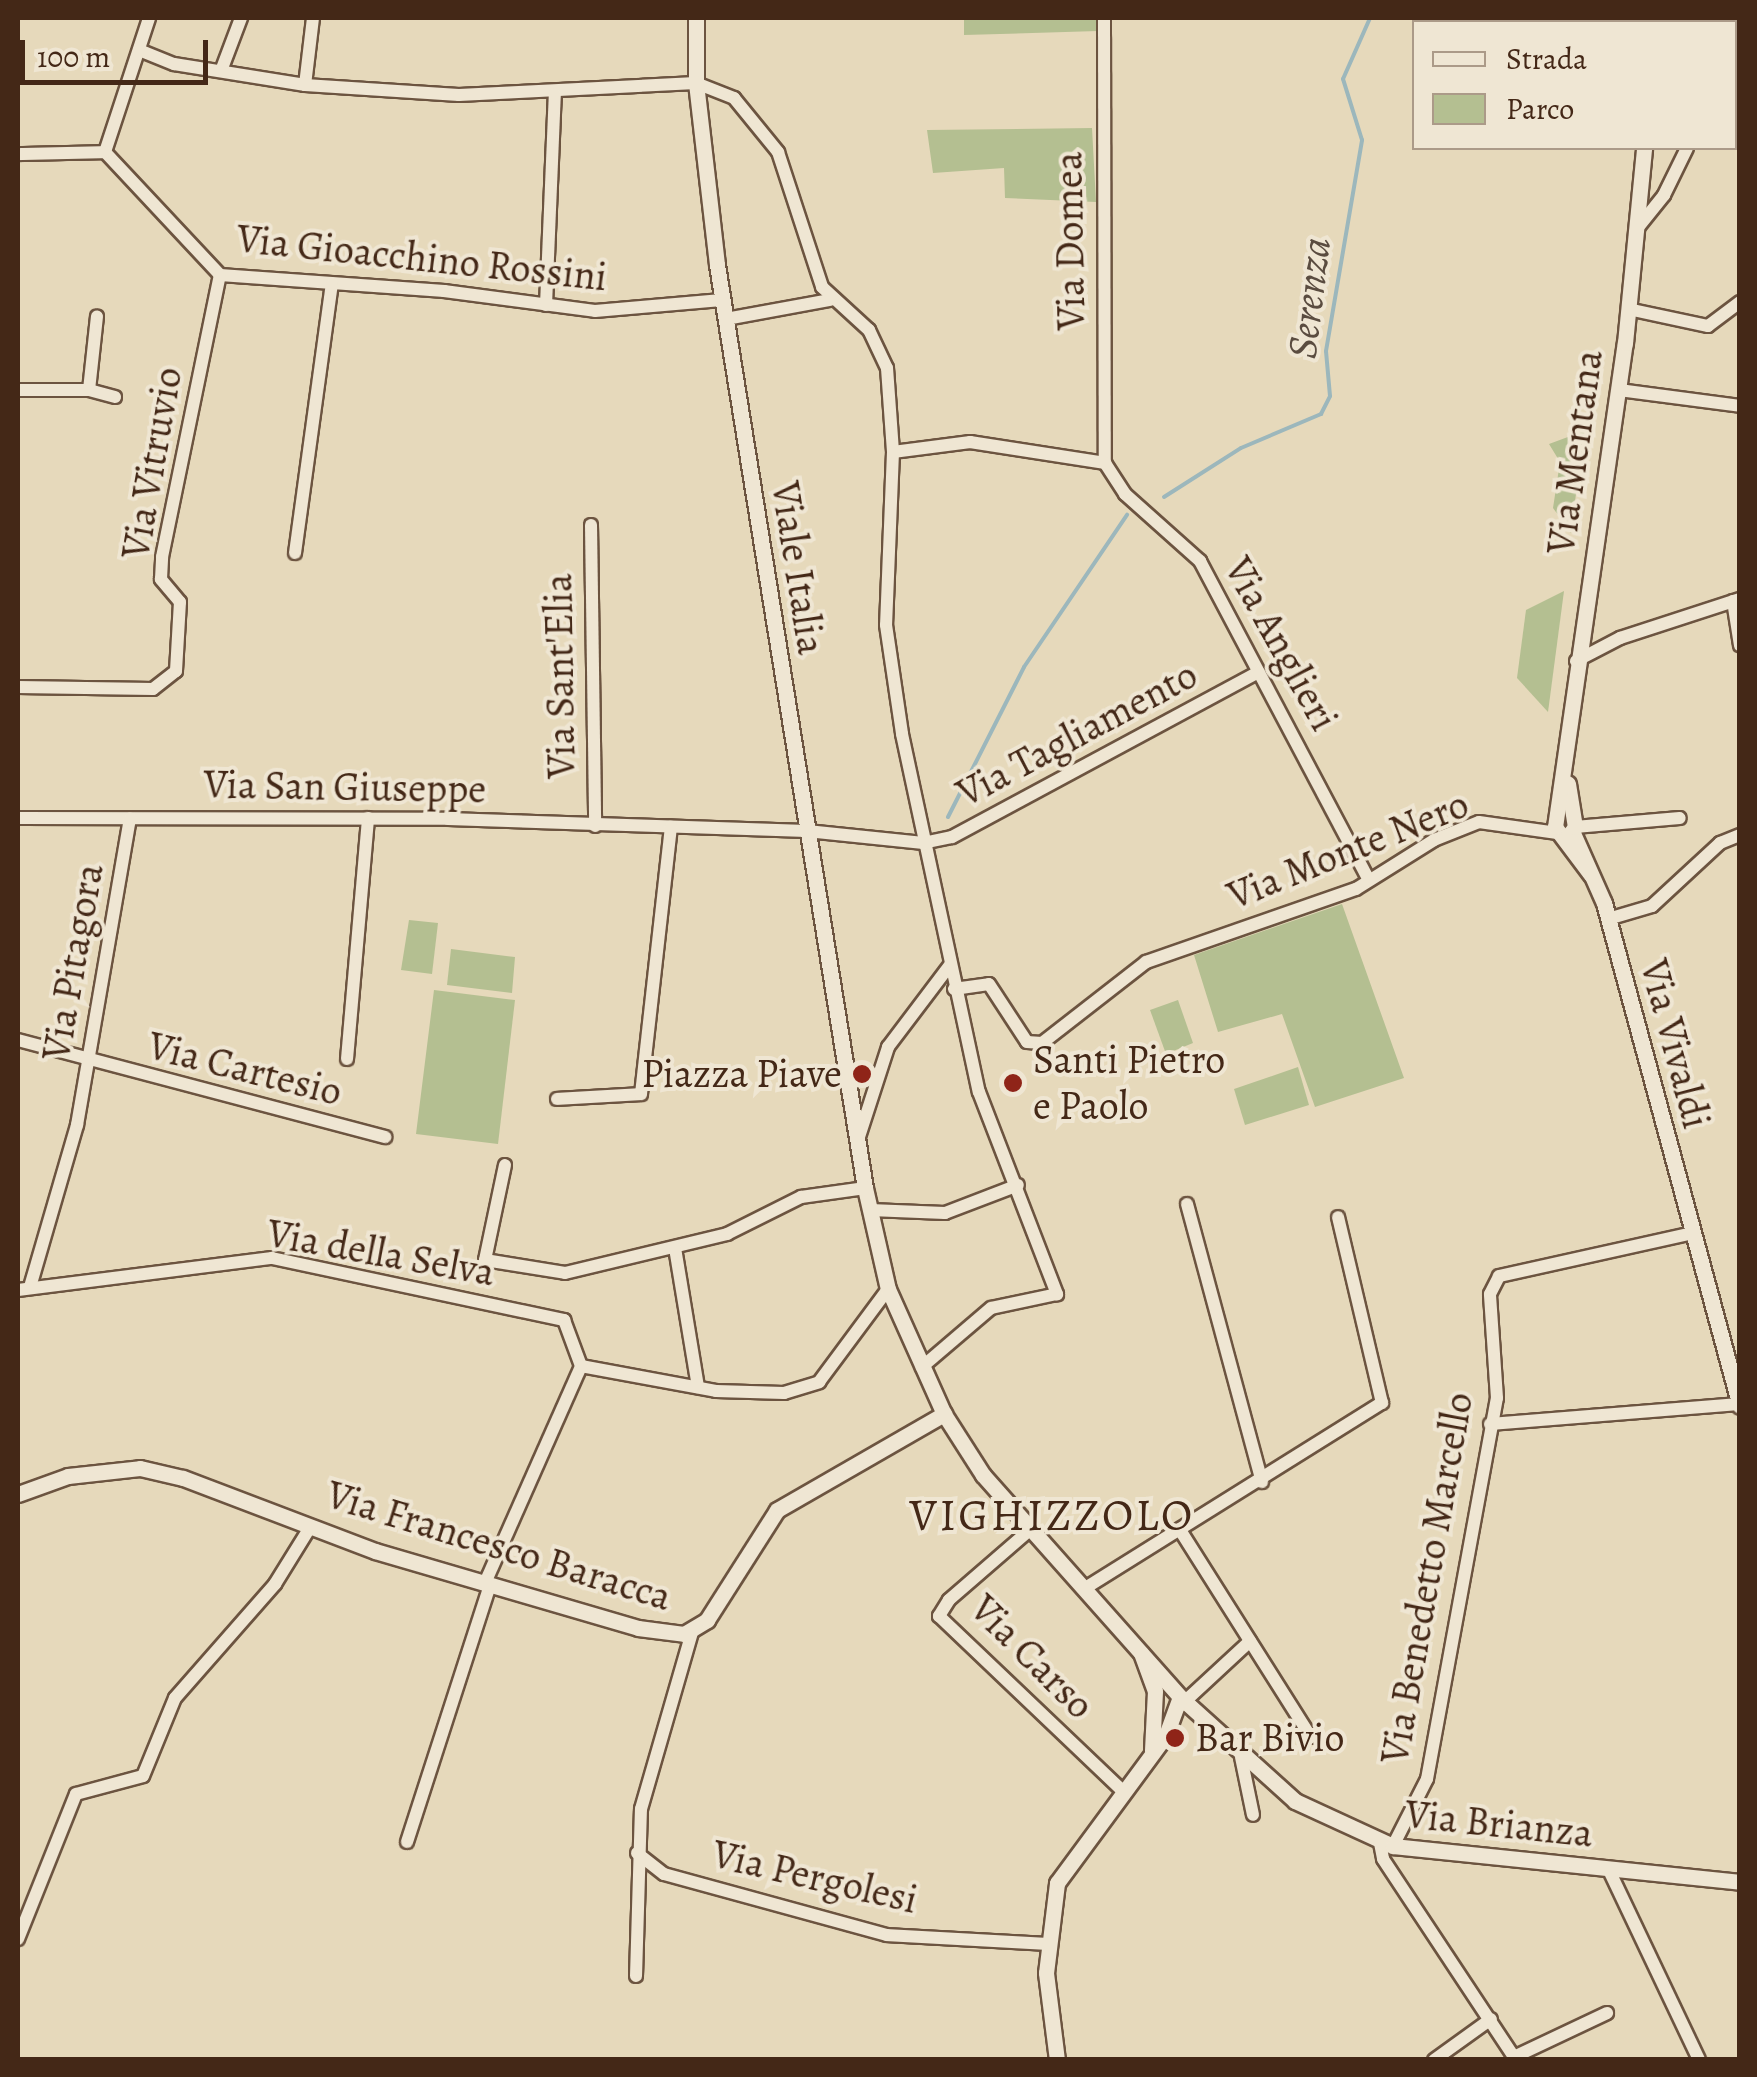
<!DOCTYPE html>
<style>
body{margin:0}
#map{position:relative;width:1757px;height:2077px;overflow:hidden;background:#e6d9bb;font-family:Alegreya,serif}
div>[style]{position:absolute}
.green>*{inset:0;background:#b4bf91}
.stream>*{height:4px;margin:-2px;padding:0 2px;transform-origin:2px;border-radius:2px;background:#9cb7bc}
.roads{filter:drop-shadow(2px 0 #6c5440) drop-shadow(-2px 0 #6c5440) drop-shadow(0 2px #6c5440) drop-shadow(0 -2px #6c5440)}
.minor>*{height:12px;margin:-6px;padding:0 6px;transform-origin:6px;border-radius:6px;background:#efe6d3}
.tertiary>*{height:15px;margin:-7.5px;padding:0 7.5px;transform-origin:7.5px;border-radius:7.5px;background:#efe6d3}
.dots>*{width:28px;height:28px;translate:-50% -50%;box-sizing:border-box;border:5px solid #efe6d3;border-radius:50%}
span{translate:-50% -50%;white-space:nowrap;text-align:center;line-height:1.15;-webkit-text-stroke:8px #efe6d3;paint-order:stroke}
.street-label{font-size:40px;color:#442817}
.poi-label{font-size:40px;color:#442817}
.left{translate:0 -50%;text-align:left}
.right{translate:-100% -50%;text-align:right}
.water-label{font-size:42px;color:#5a4c40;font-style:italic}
.quarter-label{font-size:45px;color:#442817;letter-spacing:2.5px}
.frame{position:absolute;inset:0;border:20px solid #442817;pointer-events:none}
.legend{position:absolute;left:1412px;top:20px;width:325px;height:130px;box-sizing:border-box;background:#efe6d3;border:2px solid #ab9a88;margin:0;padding:12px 18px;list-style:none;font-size:30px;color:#442817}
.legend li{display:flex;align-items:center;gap:20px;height:50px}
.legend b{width:50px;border:2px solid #ab9a88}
.scale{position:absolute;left:20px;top:40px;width:188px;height:45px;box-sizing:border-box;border:5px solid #442817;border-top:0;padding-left:12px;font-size:30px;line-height:35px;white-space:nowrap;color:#442817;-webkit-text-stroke:8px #efe6d3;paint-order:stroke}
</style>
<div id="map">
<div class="green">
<div style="clip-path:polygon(964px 18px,1098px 18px,1098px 31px,964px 35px)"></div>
<div style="clip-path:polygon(1092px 128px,1096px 202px,1005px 198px,1004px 168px,933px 173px,927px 130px)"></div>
<div style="clip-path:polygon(1584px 431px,1571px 533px,1553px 508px,1560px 462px,1549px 444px)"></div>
<div style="clip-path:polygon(1564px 591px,1548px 712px,1517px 678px,1526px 610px)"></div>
<div style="clip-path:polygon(1342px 904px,1404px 1078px,1315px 1107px,1282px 1014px,1218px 1032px,1194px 955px)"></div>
<div style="clip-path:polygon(409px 920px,438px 923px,432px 974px,401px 970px)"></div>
<div style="clip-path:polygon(451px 949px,515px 957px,512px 993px,447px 985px)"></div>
<div style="clip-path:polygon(434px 990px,515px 1000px,498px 1144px,416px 1134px)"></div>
<div style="clip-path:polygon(1178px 1000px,1193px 1043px,1166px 1054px,1150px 1010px)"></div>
<div style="clip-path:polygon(1298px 1067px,1309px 1105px,1245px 1125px,1234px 1089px)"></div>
</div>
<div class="stream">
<div style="left:1164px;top:497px;width:91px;rotate:-32.5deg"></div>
<div style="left:1241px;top:448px;width:87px;rotate:-23deg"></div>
<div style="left:1321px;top:414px;width:20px;rotate:-63deg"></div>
<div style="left:1330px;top:396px;width:45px;rotate:-95.1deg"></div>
<div style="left:1326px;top:351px;width:214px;rotate:-80.3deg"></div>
<div style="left:1362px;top:140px;width:64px;rotate:-107.3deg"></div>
<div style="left:1343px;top:79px;width:67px;rotate:-66.1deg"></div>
<div style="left:948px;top:817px;width:168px;rotate:-63.1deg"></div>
<div style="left:1024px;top:667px;width:184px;rotate:-55.9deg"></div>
</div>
<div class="roads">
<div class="minor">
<div style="left:1104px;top:18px;width:445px;rotate:89.9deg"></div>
<div style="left:1105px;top:463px;width:37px;rotate:57deg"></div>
<div style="left:1125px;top:494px;width:101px;rotate:41.8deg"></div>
<div style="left:1200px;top:561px;width:361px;rotate:62.1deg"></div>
<div style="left:139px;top:50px;width:38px;rotate:22deg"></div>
<div style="left:174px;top:64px;width:133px;rotate:9.1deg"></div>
<div style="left:305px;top:85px;width:154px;rotate:3.7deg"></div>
<div style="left:459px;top:95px;width:237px;rotate:-2.9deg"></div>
<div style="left:696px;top:83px;width:41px;rotate:21.5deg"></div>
<div style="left:734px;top:98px;width:70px;rotate:50.8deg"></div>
<div style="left:778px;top:152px;width:142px;rotate:71.9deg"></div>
<div style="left:822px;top:287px;width:64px;rotate:42.5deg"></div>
<div style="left:869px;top:330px;width:42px;rotate:64.7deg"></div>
<div style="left:887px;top:368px;width:84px;rotate:85.9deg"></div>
<div style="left:893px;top:452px;width:173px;rotate:92.3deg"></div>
<div style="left:886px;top:625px;width:110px;rotate:81.6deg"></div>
<div style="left:902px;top:734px;width:366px;rotate:77.9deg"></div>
<div style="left:979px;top:1092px;width:217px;rotate:68.9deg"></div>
<div style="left:1057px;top:1294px;width:67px;rotate:168deg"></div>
<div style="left:991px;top:1308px;width:91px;rotate:139.5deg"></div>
<div style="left:221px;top:71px;width:57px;rotate:-69.3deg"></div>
<div style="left:305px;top:85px;width:67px;rotate:-83.2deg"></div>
<div style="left:105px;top:152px;width:168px;rotate:46.9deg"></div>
<div style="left:220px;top:275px;width:225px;rotate:4.1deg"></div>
<div style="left:444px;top:291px;width:152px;rotate:7.5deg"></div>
<div style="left:595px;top:311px;width:127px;rotate:-5deg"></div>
<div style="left:105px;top:152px;width:141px;rotate:-71.8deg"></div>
<div style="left:18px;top:154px;width:87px;rotate:-1.3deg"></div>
<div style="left:1636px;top:230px;width:45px;rotate:-51.3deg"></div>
<div style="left:1664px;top:195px;width:52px;rotate:-63.9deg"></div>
<div style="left:546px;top:305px;width:211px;rotate:-87.6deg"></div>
<div style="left:1628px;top:309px;width:82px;rotate:12deg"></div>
<div style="left:1708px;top:326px;width:40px;rotate:-37deg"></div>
<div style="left:726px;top:319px;width:106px;rotate:-10.4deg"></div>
<div style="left:18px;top:390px;width:71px"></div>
<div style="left:89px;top:390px;width:74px;rotate:-83.8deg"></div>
<div style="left:89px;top:390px;width:27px;rotate:15deg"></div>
<div style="left:1619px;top:390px;width:122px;rotate:7.5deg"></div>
<div style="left:893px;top:452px;width:78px;rotate:-7.4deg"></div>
<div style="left:970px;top:442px;width:137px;rotate:8.8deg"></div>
<div style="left:591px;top:525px;width:301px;rotate:89.2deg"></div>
<div style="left:295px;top:553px;width:272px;rotate:-82.2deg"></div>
<div style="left:1733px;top:601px;width:45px;rotate:81deg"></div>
<div style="left:1576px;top:661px;width:50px;rotate:-27.6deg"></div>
<div style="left:1620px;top:638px;width:126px;rotate:-18deg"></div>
<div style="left:18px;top:687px;width:135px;rotate:0.8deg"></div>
<div style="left:153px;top:689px;width:29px;rotate:-38deg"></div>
<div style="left:176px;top:671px;width:69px;rotate:-86.7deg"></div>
<div style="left:180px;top:602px;width:30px;rotate:-130deg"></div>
<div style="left:161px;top:579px;width:22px;rotate:-87deg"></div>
<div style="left:162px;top:557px;width:288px;rotate:-78.4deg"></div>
<div style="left:18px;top:818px;width:430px;rotate:0.1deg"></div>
<div style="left:448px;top:819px;width:359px;rotate:1.9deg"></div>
<div style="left:807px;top:831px;width:117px;rotate:5.9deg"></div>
<div style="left:923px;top:843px;width:30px;rotate:-12deg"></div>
<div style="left:952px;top:837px;width:348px;rotate:-28.3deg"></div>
<div style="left:1575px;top:827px;width:105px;rotate:-4.9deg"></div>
<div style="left:1608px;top:919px;width:46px;rotate:-16.5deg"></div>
<div style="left:1652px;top:906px;width:93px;rotate:-42.8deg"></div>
<div style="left:1720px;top:843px;width:22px;rotate:-22deg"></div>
<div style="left:954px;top:989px;width:35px;rotate:-8deg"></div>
<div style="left:989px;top:984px;width:69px;rotate:56.8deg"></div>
<div style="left:1027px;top:1042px;width:15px;rotate:4deg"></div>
<div style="left:1042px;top:1043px;width:132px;rotate:-37.9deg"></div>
<div style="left:1146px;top:962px;width:222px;rotate:-19.2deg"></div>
<div style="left:1356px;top:889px;width:92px;rotate:-32.1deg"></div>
<div style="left:1434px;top:840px;width:48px;rotate:-21.8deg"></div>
<div style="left:1479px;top:822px;width:79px;rotate:8deg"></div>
<div style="left:18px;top:1040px;width:380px;rotate:14.8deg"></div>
<div style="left:347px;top:1059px;width:242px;rotate:-85deg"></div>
<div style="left:557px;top:1099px;width:84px;rotate:-3.4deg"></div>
<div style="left:641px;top:1094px;width:269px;rotate:-83.6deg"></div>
<div style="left:859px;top:1137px;width:95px;rotate:-72.1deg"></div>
<div style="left:888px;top:1047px;width:103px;rotate:-52.9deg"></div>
<div style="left:505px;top:1165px;width:97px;rotate:101.9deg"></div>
<div style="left:485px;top:1260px;width:81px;rotate:9.2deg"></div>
<div style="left:565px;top:1273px;width:167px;rotate:-13.5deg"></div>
<div style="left:727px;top:1234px;width:83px;rotate:-26.6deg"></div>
<div style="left:801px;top:1197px;width:65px;rotate:-8deg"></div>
<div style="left:1187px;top:1204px;width:288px;rotate:74.9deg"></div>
<div style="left:870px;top:1210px;width:75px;rotate:2.3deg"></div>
<div style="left:945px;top:1213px;width:78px;rotate:-21deg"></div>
<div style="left:675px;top:1248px;width:141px;rotate:80.6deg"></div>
<div style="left:30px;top:1287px;width:169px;rotate:-73.8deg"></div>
<div style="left:77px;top:1125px;width:311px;rotate:-80.2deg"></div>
<div style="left:18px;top:1290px;width:256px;rotate:-7.2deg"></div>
<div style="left:272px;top:1258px;width:299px;rotate:12deg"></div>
<div style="left:564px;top:1320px;width:49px;rotate:69.7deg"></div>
<div style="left:581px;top:1366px;width:137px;rotate:10.5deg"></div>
<div style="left:716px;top:1391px;width:68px;rotate:1.7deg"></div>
<div style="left:784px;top:1393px;width:37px;rotate:-17deg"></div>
<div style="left:819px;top:1382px;width:116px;rotate:-53.4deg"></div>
<div style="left:1490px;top:1424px;width:250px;rotate:-4.6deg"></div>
<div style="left:1032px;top:1528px;width:110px;rotate:139.1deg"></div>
<div style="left:949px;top:1600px;width:19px;rotate:122deg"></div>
<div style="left:939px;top:1616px;width:255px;rotate:43.6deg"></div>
<div style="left:1180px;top:1530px;width:245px;rotate:57.7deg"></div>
<div style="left:485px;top:1583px;width:237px;rotate:-66.1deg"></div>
<div style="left:1087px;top:1587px;width:348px;rotate:-32deg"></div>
<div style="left:1382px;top:1403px;width:191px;rotate:-103.3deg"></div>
<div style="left:1181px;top:1705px;width:94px;rotate:-42.8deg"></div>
<div style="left:1241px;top:1757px;width:59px;rotate:78.3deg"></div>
<div style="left:407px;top:1842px;width:270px;rotate:-72.1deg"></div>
<div style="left:1380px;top:1843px;width:16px;rotate:79deg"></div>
<div style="left:1383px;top:1859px;width:241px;rotate:56.5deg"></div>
<div style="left:1393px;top:1846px;width:75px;rotate:-63.1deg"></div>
<div style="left:1427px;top:1779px;width:387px;rotate:-79.6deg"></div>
<div style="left:1497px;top:1398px;width:104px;rotate:-93.9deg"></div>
<div style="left:1490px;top:1294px;width:20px;rotate:-63deg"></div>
<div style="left:1499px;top:1276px;width:199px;rotate:-12.5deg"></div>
<div style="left:637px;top:1853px;width:34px;rotate:38deg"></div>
<div style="left:664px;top:1874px;width:231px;rotate:15.3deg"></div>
<div style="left:887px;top:1935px;width:160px;rotate:3.2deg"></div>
<div style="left:1608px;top:1868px;width:212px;rotate:64.6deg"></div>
<div style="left:18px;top:1939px;width:156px;rotate:-68.2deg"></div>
<div style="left:76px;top:1794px;width:69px;rotate:-15deg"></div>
<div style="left:143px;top:1776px;width:84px;rotate:-67.7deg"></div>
<div style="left:175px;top:1698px;width:152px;rotate:-48.7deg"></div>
<div style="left:275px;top:1584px;width:68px;rotate:-58.2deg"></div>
<div style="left:636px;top:1976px;width:167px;rotate:-88.3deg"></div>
<div style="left:641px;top:1809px;width:184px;rotate:-73.9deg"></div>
<div style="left:1514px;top:2057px;width:103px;rotate:-25.3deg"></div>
<div style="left:1434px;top:2060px;width:70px;rotate:-35.7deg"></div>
</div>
<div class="tertiary">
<div style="left:696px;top:18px;width:65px;rotate:90deg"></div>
<div style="left:696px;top:83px;width:183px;rotate:83.4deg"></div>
<div style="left:717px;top:265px;width:935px;rotate:80.89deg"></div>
<div style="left:865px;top:1188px;width:104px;rotate:77.2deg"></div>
<div style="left:888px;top:1289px;width:137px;rotate:65.9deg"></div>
<div style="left:944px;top:1414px;width:72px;rotate:57.4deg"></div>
<div style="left:983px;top:1475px;width:297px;rotate:48.4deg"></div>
<div style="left:1180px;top:1697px;width:155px;rotate:42.1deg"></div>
<div style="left:1295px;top:1801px;width:108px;rotate:24.7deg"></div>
<div style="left:1393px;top:1846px;width:349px;rotate:5.9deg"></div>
<div style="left:1640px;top:18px;width:4px;rotate:76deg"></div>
<div style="left:1573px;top:833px;width:77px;rotate:66.1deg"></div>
<div style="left:1604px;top:903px;width:521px;rotate:74.87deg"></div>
<div style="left:1567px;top:837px;width:13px;rotate:-51deg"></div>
<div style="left:1575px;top:827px;width:44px;rotate:-99.2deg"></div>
<div style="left:1591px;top:875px;width:60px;rotate:-126.9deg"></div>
<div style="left:1555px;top:827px;width:489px;rotate:-81.8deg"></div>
<div style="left:1625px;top:343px;width:196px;rotate:-84.4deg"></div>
<div style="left:18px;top:1494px;width:53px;rotate:-19.8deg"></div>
<div style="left:68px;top:1476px;width:72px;rotate:-6.3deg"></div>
<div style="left:140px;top:1468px;width:44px;rotate:13.1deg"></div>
<div style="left:183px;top:1478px;width:205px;rotate:20.8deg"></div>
<div style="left:375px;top:1551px;width:274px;rotate:16.3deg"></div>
<div style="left:638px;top:1628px;width:46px;rotate:7.4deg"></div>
<div style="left:684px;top:1634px;width:27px;rotate:-31deg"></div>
<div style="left:707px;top:1620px;width:130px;rotate:-57.5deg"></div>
<div style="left:777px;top:1510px;width:193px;rotate:-29.9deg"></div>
<div style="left:1141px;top:1653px;width:40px;rotate:69.8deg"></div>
<div style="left:1155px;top:1691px;width:60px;rotate:92.9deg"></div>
<div style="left:1057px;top:2060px;width:88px;rotate:-97.2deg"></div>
<div style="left:1046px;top:1973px;width:91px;rotate:-83deg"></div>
<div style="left:1057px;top:1883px;width:184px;rotate:-53.6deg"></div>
<div style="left:1166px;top:1735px;width:40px;rotate:-69.8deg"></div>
</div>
</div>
<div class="dots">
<div style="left:862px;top:1074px;background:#8f2418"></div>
<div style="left:1013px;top:1083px;background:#8f2418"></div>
<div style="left:1175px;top:1738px;background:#8f2418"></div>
</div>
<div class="street-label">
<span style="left:1070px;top:241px;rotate:-91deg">Via Domea</span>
<span style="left:422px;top:258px;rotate:6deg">Via Gioacchino Rossini</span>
<span style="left:1575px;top:452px;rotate:-82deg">Via Mentana</span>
<span style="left:152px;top:463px;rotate:-80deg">Via Vitruvio</span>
<span style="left:798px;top:568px;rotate:81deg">Viale Italia</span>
<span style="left:1281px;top:644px;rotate:61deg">Via Anglieri</span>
<span style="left:560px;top:676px;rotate:-91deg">Via Sant'Elia</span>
<span style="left:1077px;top:734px;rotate:-28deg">Via Tagliamento</span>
<span style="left:345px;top:787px;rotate:1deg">Via San Giuseppe</span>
<span style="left:1348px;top:850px;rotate:-22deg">Via Monte Nero</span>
<span style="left:73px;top:962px;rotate:-80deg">Via Pitagora</span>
<span style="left:1675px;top:1044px;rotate:75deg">Via Vivaldi</span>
<span style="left:245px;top:1069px;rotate:14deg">Via Cartesio</span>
<span style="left:381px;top:1253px;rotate:10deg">Via della Selva</span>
<span style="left:499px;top:1546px;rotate:17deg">Via Francesco Baracca</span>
<span style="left:1427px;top:1578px;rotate:-80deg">Via Benedetto Marcello</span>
<span style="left:1032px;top:1657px;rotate:45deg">Via Carso</span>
<span style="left:1499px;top:1824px;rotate:6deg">Via Brianza</span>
<span style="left:815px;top:1877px;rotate:13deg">Via Pergolesi</span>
</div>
<div class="poi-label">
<span class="left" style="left:1033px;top:1083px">Santi Pietro<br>e Paolo</span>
<span class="right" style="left:842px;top:1074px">Piazza Piave</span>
<span class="left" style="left:1195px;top:1738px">Bar Bivio</span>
</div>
<div class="water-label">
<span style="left:1309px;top:298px;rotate:-83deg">Serenza</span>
</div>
<div class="quarter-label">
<span style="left:1052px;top:1516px">VIGHIZZOLO</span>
</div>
<div class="frame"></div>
<ul class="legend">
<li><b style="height:12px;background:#efe6d3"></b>Strada</li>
<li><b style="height:28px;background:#b4bf91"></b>Parco</li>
</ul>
<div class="scale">100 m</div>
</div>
